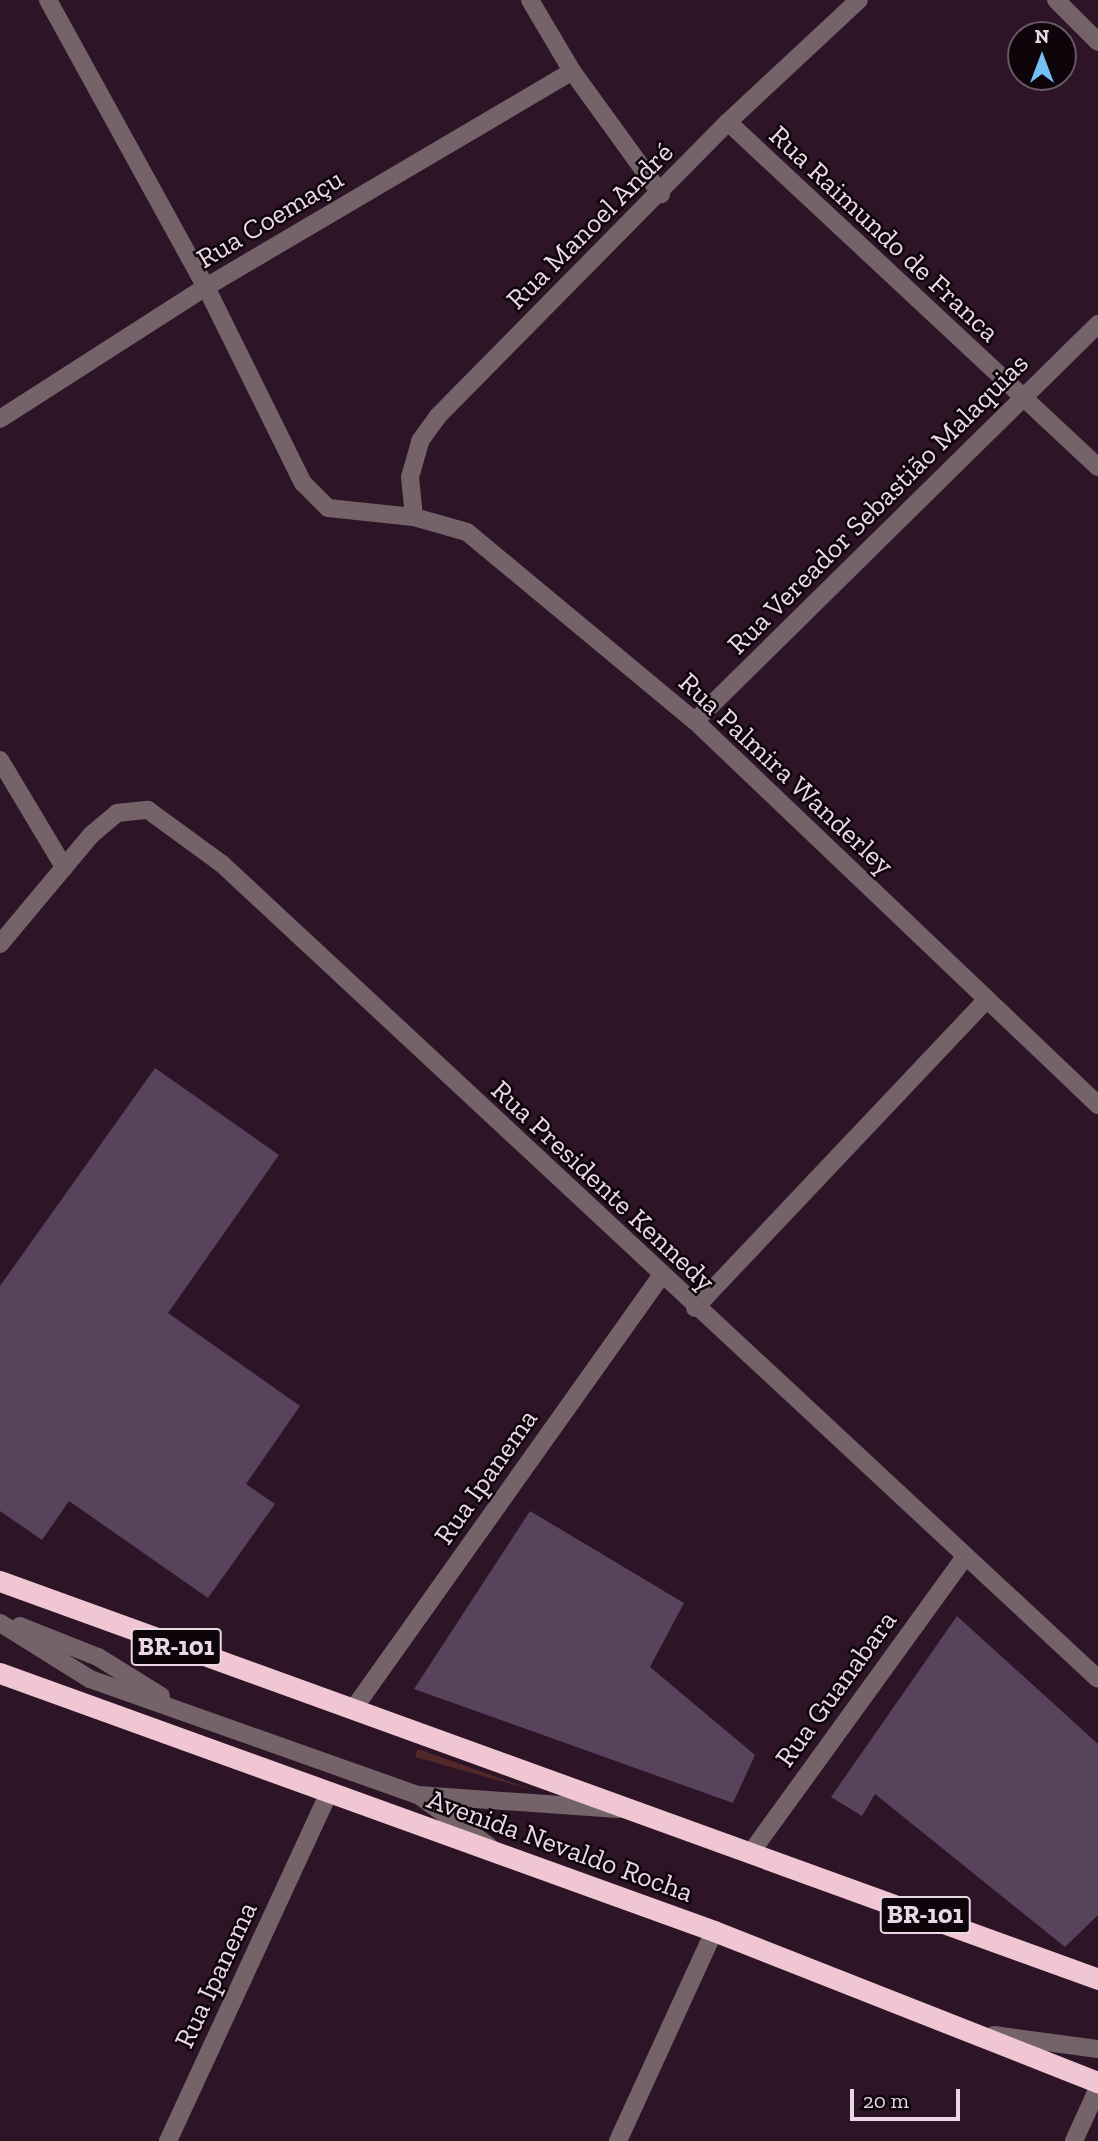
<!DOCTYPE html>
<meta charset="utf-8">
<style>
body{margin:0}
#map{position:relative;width:1098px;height:2141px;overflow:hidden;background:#2d1426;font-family:"Zilla Slab",serif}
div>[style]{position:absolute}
.green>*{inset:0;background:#53282b}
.building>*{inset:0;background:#57435c}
.minor>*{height:18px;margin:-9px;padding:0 9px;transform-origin:9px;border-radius:9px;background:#746469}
.highway>*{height:21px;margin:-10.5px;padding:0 10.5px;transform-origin:10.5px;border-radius:10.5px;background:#f0c6d3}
span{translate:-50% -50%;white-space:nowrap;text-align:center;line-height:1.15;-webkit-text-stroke:5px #0e050b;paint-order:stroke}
.shield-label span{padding:2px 5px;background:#0e050b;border:2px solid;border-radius:5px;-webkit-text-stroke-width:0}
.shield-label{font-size:26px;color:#ead8e4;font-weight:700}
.street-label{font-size:28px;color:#ead8e4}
.north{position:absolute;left:1007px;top:21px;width:70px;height:70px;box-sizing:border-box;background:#0e050b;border:2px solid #665962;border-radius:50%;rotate:0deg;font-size:19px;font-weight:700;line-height:28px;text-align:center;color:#ead8e4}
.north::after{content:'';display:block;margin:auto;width:24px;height:32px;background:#74c0f6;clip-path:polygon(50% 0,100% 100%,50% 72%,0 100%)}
.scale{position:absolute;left:850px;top:2089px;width:110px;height:32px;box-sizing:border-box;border:4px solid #ead8e4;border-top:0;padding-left:9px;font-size:21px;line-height:24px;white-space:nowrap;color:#ead8e4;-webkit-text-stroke:5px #0e050b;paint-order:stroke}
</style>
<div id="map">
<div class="green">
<div style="clip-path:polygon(418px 1749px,533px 1790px,415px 1757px)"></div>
</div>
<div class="building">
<div style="clip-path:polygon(155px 1068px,279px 1155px,168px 1313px,300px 1406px,246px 1484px,275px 1504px,208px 1598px,69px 1501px,42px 1540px,0 1511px,0 1286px)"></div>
<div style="clip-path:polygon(530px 1511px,684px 1603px,650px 1667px,755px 1755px,733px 1803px,414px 1689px)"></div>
<div style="clip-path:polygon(957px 1616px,1098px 1744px,1098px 1915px,1065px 1947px,875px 1794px,862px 1816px,831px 1797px)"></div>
</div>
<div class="minor">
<div style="left:48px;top:0;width:328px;rotate:61.2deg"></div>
<div style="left:206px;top:287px;width:219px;rotate:63.7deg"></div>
<div style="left:303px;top:483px;width:35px;rotate:45deg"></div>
<div style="left:328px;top:508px;width:86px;rotate:6deg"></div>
<div style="left:414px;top:517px;width:55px;rotate:15.8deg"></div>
<div style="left:467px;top:532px;width:296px;rotate:39.7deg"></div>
<div style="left:695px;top:721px;width:557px;rotate:43.62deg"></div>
<div style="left:530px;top:0;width:82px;rotate:59.4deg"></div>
<div style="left:572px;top:71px;width:152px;rotate:54.1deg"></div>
<div style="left:1056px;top:0;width:59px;rotate:45deg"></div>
<div style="left:728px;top:122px;width:506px;rotate:43deg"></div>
<div style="left:0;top:419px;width:245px;rotate:-32.7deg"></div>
<div style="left:206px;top:287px;width:425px;rotate:-30.5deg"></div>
<div style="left:414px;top:517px;width:40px;rotate:-95.7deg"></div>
<div style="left:410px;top:477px;width:37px;rotate:-74deg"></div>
<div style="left:420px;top:441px;width:31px;rotate:-54deg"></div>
<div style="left:438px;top:416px;width:413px;rotate:-45.4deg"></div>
<div style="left:728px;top:122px;width:179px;rotate:-43deg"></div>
<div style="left:695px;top:721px;width:566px;rotate:-44.57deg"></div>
<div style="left:0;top:760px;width:125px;rotate:59.1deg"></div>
<div style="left:0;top:944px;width:142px;rotate:-50.1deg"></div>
<div style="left:91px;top:835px;width:34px;rotate:-40deg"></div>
<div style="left:117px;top:813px;width:31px;rotate:-6deg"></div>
<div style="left:148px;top:810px;width:92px;rotate:36.1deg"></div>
<div style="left:222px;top:864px;width:1196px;rotate:42.93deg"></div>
<div style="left:695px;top:1308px;width:425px;rotate:-46.6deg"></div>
<div style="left:0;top:1623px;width:106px;rotate:31.9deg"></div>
<div style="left:90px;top:1679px;width:348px;rotate:19.5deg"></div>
<div style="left:418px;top:1795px;width:200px;rotate:4deg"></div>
<div style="left:20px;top:1626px;width:84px;rotate:21.7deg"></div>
<div style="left:98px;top:1657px;width:74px;rotate:31.8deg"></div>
<div style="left:354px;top:1708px;width:530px;rotate:-54.6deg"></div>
<div style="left:418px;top:1795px;width:87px;rotate:35.7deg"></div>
<div style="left:752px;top:1851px;width:360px;rotate:-54.1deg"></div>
<div style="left:994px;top:2035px;width:105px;rotate:7.7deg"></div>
<div style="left:168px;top:2141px;width:383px;rotate:-65.2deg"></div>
<div style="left:618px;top:2141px;width:231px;rotate:-65.4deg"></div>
<div style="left:1074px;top:2141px;width:58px;rotate:-65.6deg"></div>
</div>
<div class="highway">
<div style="left:0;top:1581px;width:1168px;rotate:19.92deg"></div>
<div style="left:0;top:1673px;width:759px;rotate:19.87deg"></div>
<div style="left:714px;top:1931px;width:413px;rotate:21.5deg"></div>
</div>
<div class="shield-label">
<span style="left:176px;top:1647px">BR-101</span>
<span style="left:925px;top:1915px">BR-101</span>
</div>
<div class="street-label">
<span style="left:270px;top:219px;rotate:-31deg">Rua Coemaçu</span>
<span style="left:590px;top:226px;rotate:-45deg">Rua Manoel André</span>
<span style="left:884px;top:234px;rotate:43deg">Rua Raimundo de Franca</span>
<span style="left:878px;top:504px;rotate:-45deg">Rua Vereador Sebastião Malaquias</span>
<span style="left:786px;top:774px;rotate:43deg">Rua Palmira Wanderley</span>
<span style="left:603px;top:1186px;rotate:43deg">Rua Presidente Kennedy</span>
<span style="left:486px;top:1477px;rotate:-55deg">Rua Ipanema</span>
<span style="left:836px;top:1689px;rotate:-54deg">Rua Guanabara</span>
<span style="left:560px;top:1846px;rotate:20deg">Avenida Nevaldo Rocha</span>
<span style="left:216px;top:1975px;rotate:-65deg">Rua Ipanema</span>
</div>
<div class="north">N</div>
<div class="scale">20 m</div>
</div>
